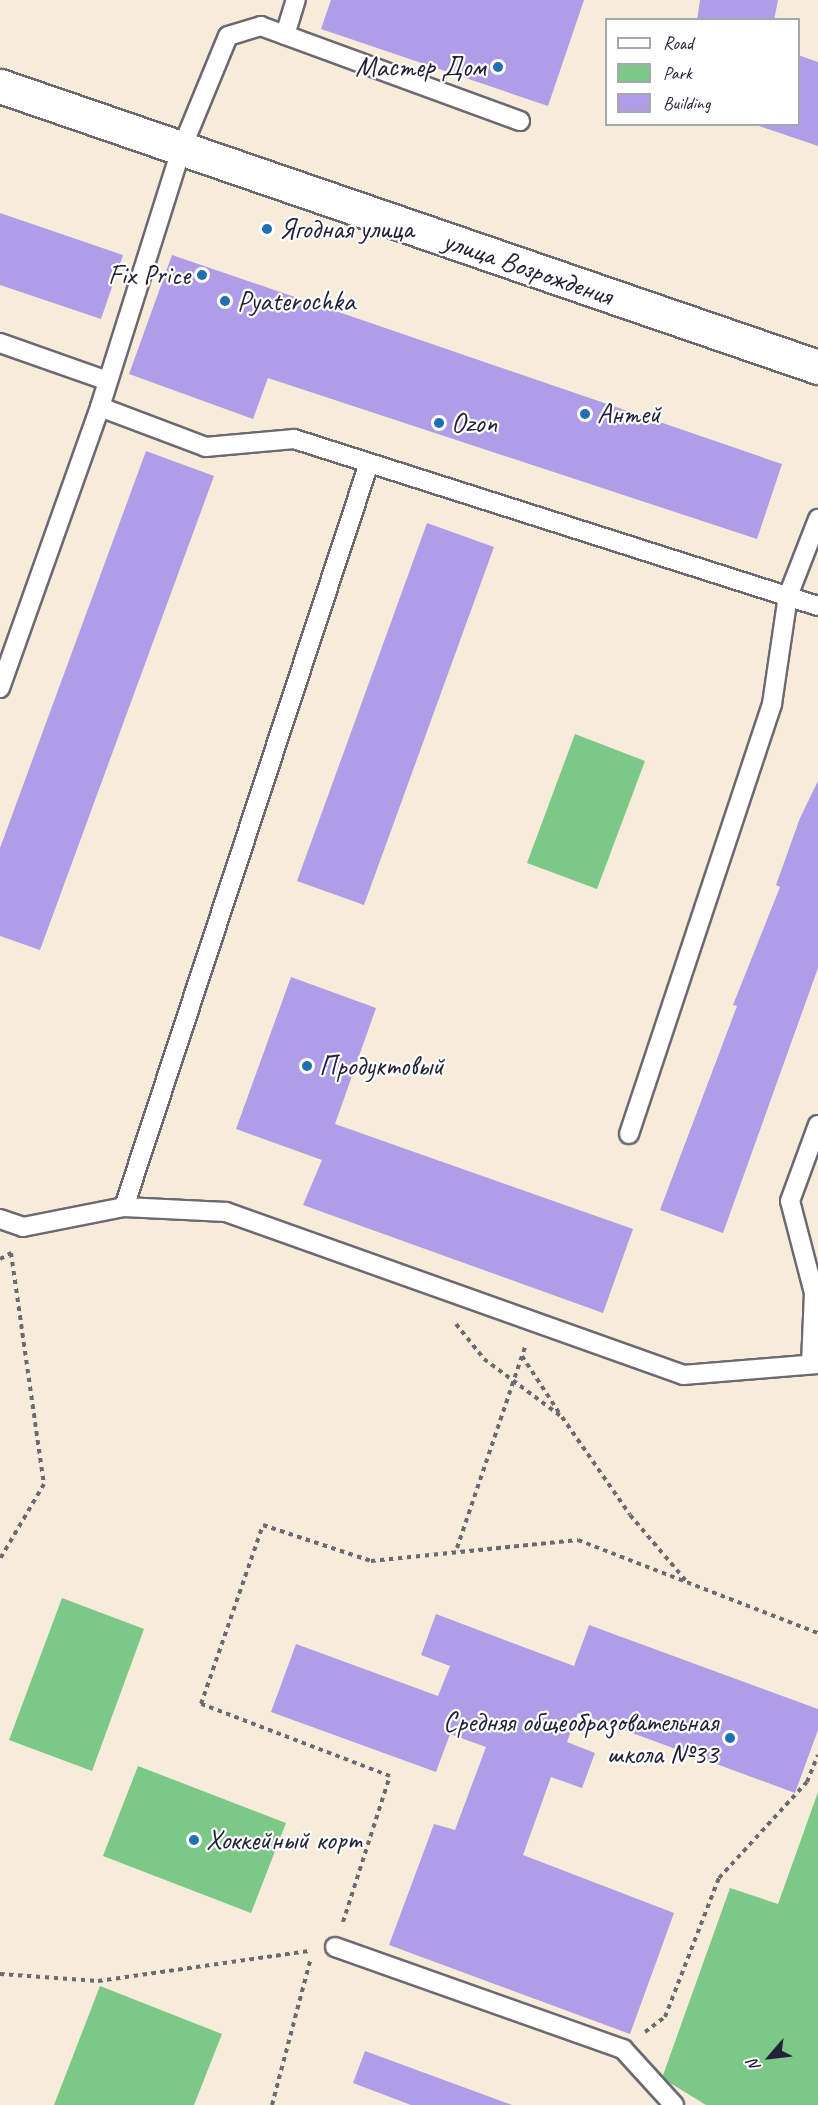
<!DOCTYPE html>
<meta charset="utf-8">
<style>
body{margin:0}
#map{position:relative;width:818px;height:2105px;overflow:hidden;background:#f7ecda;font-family:Caveat,sans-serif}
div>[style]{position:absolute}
.green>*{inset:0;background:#7cc887}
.building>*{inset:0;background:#b09de8}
.path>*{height:4px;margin-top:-2px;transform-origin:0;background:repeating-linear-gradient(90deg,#6d6973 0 4.5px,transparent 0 9px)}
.roads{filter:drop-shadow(2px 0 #6d6973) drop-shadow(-2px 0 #6d6973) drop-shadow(0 2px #6d6973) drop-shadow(0 -2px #6d6973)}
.service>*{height:18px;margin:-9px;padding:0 9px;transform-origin:9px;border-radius:9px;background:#fff}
.minor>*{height:33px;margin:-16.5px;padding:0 16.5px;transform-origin:16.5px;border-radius:16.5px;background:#fff}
.dots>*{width:16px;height:16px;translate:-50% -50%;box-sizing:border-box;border:3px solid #fff;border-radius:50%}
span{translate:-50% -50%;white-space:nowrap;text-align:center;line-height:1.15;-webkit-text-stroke:4.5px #fff;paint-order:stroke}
.poi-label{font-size:28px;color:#22223b}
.right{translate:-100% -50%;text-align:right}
.left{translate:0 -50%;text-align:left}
.street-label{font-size:28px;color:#22223b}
.legend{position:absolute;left:605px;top:18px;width:195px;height:108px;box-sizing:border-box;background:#fff;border:2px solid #a7a7b1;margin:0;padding:8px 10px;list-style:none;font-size:18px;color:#22223b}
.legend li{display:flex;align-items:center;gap:12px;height:30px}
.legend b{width:30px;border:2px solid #a7a7b1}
.north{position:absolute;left:740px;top:2027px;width:60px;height:60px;-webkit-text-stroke:4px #fff;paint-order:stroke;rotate:242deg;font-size:16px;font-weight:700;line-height:24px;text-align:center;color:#22223b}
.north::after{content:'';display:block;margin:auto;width:21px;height:27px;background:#22223b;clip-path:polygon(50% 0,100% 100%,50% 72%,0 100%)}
</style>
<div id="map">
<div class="green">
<div style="clip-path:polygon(575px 734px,645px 761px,597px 889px,527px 863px)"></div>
<div style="clip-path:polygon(62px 1598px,144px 1629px,92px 1771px,9px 1740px)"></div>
<div style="clip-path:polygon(138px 1766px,286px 1823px,251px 1913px,103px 1856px)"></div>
<div style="clip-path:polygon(818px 1792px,818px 2105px,706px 2105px,662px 2078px,730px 1888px,778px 1904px)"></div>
<div style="clip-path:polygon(100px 1986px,222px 2034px,194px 2105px,54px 2105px)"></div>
</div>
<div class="building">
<div style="clip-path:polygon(331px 0,584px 0,548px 106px,321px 29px)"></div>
<div style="clip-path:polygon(700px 0,778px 0,774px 20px,697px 20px)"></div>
<div style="clip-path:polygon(798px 55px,818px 62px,818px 146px,756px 125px,798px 124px)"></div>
<div style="clip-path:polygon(0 213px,123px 255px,101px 319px,0 285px)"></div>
<div style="clip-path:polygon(172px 255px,782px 464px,757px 539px,268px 378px,253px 419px,129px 374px)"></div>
<div style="clip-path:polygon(146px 451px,214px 476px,40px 950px,0 936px,0 848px)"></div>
<div style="clip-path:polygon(427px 523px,494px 547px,364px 905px,297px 881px)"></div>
<div style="clip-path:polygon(818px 781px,818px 968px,723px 1233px,660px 1210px,737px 1006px,733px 1005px,780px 887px,776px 885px,800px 818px)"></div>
<div style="clip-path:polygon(291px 977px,376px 1008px,335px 1124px,633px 1229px,603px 1313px,303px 1205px,322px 1160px,236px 1129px)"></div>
<div style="clip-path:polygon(436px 1614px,574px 1666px,589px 1625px,818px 1709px,818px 1730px,795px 1793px,578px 1713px,567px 1742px,595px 1753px,582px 1788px,551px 1777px,523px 1855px,674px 1913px,630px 2034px,389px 1945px,434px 1824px,455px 1830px,486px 1747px,450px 1734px,436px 1772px,271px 1712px,296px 1644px,438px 1696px,450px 1666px,421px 1655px)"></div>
<div style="clip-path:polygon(365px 2051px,512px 2105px,411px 2105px,353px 2083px)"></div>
</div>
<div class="path">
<div style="left:0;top:1259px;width:13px;rotate:-29deg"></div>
<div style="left:11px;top:1253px;width:233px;rotate:81.9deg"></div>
<div style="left:44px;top:1484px;width:87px;rotate:120.4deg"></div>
<div style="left:456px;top:1324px;width:45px;rotate:51.3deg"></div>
<div style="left:484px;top:1359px;width:97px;rotate:36.6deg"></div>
<div style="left:562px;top:1417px;width:119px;rotate:55.2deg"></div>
<div style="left:630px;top:1515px;width:88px;rotate:49.6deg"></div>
<div style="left:522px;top:1356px;width:69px;rotate:56.8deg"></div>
<div style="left:457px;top:1548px;width:212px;rotate:-71.3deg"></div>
<div style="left:343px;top:1922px;width:153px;rotate:-72.2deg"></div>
<div style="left:390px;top:1776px;width:202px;rotate:-159.1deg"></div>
<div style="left:201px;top:1704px;width:189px;rotate:-70.9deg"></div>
<div style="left:263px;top:1525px;width:114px;rotate:18.4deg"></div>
<div style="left:371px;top:1561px;width:208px;rotate:-5.8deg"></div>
<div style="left:578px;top:1540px;width:257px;rotate:21.2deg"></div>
<div style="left:0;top:1974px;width:98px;rotate:4.1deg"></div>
<div style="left:98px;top:1981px;width:213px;rotate:-8.1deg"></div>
<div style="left:645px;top:2032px;width:25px;rotate:-37deg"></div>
<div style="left:665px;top:2017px;width:149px;rotate:-68.8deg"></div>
<div style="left:719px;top:1878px;width:130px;rotate:-47.5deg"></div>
<div style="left:807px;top:1782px;width:29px;rotate:-68deg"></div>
<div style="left:272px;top:2105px;width:149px;rotate:-75.2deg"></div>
</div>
<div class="roads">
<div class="service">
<div style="left:285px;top:35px;width:37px;rotate:-73deg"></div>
<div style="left:520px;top:121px;width:276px;rotate:-159.9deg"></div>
<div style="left:261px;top:26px;width:34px;rotate:163deg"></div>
<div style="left:228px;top:36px;width:123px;rotate:112.4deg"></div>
<div style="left:181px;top:150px;width:269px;rotate:107.5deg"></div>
<div style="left:100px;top:407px;width:113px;rotate:20.7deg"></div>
<div style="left:206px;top:447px;width:88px;rotate:-5.2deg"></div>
<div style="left:294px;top:439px;width:550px;rotate:17.68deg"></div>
<div style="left:0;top:343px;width:114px;rotate:19.4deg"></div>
<div style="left:0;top:688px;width:298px;rotate:-70.4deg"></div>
<div style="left:629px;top:1134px;width:453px;rotate:-71.6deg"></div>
<div style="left:772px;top:704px;width:109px;rotate:-81.6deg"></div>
<div style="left:788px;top:596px;width:83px;rotate:-68.7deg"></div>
<div style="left:124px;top:1207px;width:783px;rotate:-71.77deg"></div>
<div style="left:0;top:1219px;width:24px;rotate:19deg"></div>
<div style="left:23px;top:1227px;width:103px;rotate:-11.2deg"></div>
<div style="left:124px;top:1207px;width:102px;rotate:2.8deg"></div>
<div style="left:226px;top:1212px;width:485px;rotate:19.6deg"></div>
<div style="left:683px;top:1375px;width:135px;rotate:-4.7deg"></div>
<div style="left:811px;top:1364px;width:71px;rotate:-87.6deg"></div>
<div style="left:814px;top:1293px;width:95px;rotate:-104.6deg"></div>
<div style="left:790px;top:1201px;width:81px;rotate:-69.8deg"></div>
<div style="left:335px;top:1947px;width:306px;rotate:19.5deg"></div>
<div style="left:623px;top:2049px;width:76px;rotate:47.7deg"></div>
</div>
<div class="minor">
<div style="left:0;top:86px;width:865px;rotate:18.96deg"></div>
</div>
</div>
<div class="dots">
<div style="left:498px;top:67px;background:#1f6fb2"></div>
<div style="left:267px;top:229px;background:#1f6fb2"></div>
<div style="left:202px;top:275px;background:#1f6fb2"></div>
<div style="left:225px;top:301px;background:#1f6fb2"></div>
<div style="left:585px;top:414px;background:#1f6fb2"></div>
<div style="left:439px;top:423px;background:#1f6fb2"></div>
<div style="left:307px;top:1066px;background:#1f6fb2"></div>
<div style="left:730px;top:1738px;background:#1f6fb2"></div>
<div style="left:194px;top:1840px;background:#1f6fb2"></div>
</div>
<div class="poi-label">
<span class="right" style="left:486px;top:67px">Мастер Дом</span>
<span class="left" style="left:279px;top:229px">Ягодная улица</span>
<span class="right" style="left:190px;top:275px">Fix Price</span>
<span class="left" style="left:237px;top:301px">Pyaterochka</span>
<span class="left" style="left:597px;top:414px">Антей</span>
<span class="left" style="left:451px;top:423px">Ozon</span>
<span class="left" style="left:319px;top:1066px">Продуктовый</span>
<span class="right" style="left:718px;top:1738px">Средняя общеобразовательная<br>школа №33</span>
<span class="left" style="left:206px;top:1840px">Хоккейный корт</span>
</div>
<div class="street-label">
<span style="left:528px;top:268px;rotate:19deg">улица Возрождения</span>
</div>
<ul class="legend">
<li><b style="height:8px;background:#fff"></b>Road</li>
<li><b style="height:16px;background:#7cc887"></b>Park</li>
<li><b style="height:16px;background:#b09de8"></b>Building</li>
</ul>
<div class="north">N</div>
</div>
